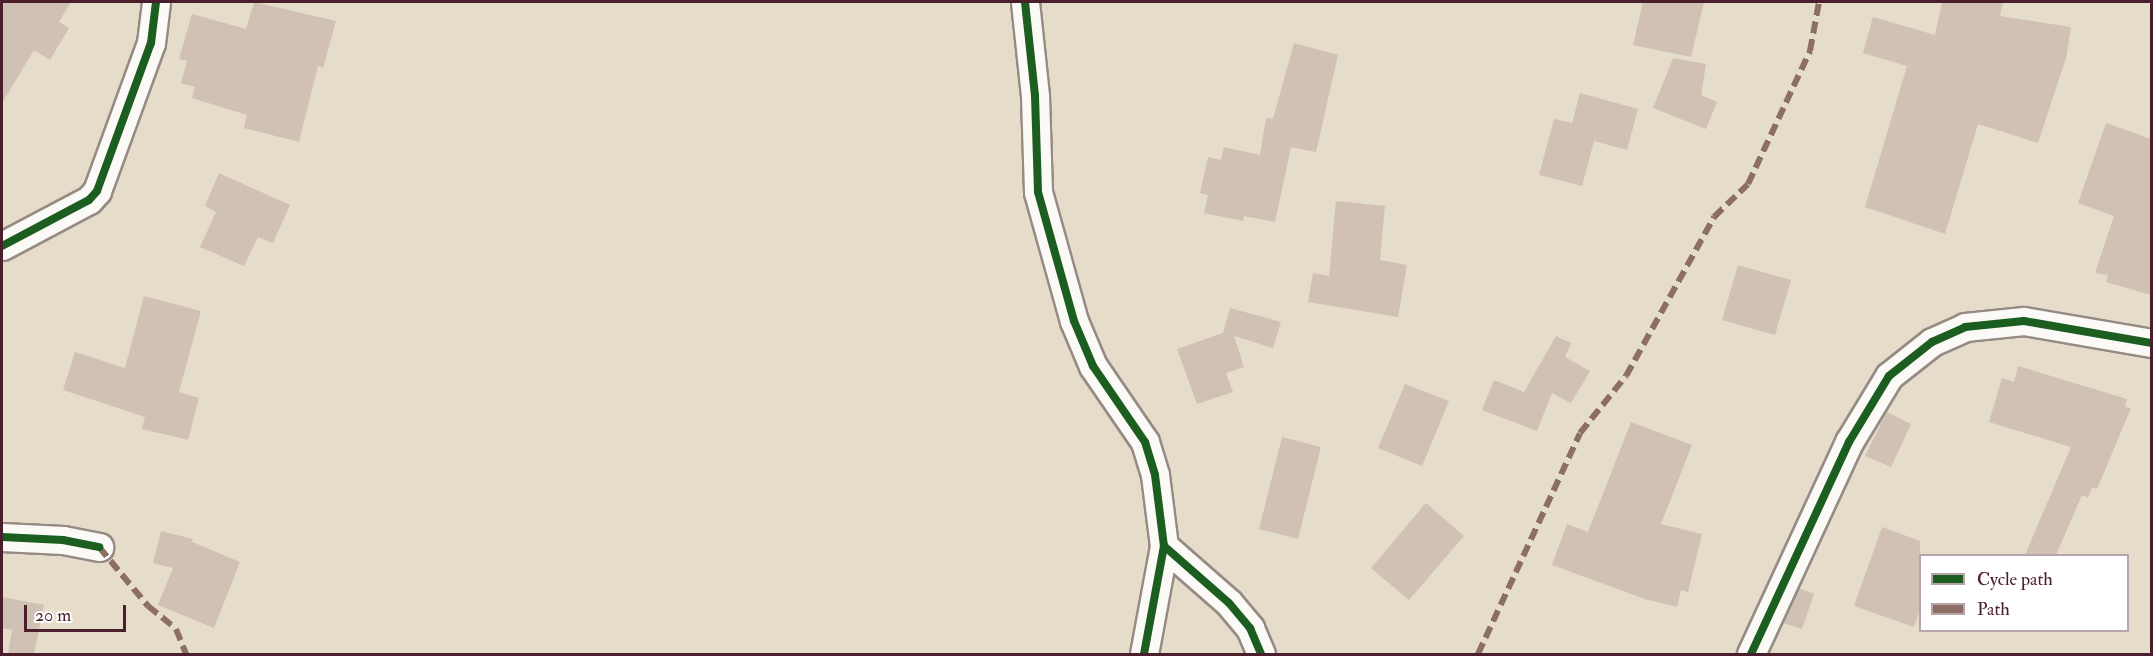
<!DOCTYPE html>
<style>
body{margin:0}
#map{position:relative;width:2153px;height:656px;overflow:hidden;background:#e5dcca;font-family:"IM FELL Double Pica",serif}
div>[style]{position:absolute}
.building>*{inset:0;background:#d0c1b4}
.roads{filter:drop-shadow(2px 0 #968b84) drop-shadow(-2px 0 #968b84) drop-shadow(0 2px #968b84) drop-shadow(0 -2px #968b84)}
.street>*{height:27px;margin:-13.5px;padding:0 13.5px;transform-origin:13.5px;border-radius:13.5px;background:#fbfaf7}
.quiet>*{height:6px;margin-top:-3px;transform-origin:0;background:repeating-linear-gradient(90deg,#8d6e63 0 12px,transparent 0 18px)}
.cycleway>*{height:8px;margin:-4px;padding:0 4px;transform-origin:4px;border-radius:4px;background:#1b5e20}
span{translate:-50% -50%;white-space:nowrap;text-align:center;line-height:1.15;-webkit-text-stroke:6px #fff;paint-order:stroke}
.frame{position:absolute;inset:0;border:3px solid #4a1f2b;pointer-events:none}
.legend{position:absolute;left:1919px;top:554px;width:210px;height:78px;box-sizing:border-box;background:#fff;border:2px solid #b7a5aa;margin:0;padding:8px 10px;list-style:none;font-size:18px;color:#4a1f2b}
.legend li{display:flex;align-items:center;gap:12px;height:30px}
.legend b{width:30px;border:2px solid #b7a5aa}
.scale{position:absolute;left:24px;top:605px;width:102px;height:27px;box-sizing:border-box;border:3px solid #4a1f2b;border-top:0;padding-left:8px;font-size:18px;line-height:21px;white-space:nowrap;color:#4a1f2b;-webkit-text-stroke:4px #fff;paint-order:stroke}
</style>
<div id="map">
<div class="building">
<div style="clip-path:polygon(2px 2px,71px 2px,59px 22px,69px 28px,50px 60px,34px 50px,2px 103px)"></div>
<div style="clip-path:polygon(254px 2px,336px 21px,323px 68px,318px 66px,299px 142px,244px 128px,247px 115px,192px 98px,195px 87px,181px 83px,187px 61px,179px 59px,192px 14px,246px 29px)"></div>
<div style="clip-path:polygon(1643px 2px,1704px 2px,1691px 57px,1633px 45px)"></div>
<div style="clip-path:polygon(1942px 2px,2003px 2px,2000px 16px,2071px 27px,2066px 58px,2038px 143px,1978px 124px,1945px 234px,1865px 207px,1907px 66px,1863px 53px,1873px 17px,1935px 35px)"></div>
<div style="clip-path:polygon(1294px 43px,1338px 55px,1316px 152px,1291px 147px,1275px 222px,1244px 216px,1243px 221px,1204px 213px,1208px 195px,1200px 193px,1208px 157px,1221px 160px,1224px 147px,1260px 155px,1266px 118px,1273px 119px)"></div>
<div style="clip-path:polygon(1673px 58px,1706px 64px,1701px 95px,1717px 102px,1706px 129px,1653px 108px)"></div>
<div style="clip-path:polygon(1580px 93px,1638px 109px,1627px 150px,1594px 141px,1582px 186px,1539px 175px,1554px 119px,1572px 123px)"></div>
<div style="clip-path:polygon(2106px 123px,2151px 139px,2151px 295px,2106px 282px,2108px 275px,2095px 273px,2114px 216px,2078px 203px)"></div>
<div style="clip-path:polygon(219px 173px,290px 205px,273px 243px,258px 237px,244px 266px,200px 247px,216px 212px,205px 206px)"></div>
<div style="clip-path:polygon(1336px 201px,1385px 206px,1380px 260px,1407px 265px,1398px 317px,1308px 302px,1313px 273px,1329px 276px)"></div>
<div style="clip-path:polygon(1738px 265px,1791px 280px,1775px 335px,1722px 320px)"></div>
<div style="clip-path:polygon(144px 296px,201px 311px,179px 392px,199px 398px,188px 440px,142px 429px,145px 417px,63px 390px,75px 352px,125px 368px)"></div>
<div style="clip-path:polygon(1230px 308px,1281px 322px,1273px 348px,1234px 336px,1244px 367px,1226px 373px,1233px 392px,1197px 404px,1177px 349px,1223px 333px)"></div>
<div style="clip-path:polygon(1556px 336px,1571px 343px,1565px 357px,1590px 371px,1571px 403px,1552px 393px,1537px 431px,1482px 410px,1494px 380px,1524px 392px)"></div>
<div style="clip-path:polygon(2018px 366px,2127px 399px,2125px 407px,2131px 408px,2097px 489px,2092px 487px,2088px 498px,2082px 495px,2056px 555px,2025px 555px,2071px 447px,1989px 422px,2002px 378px,2014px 382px)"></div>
<div style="clip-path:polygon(1405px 384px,1449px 401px,1422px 466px,1378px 448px)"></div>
<div style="clip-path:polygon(1887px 412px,1911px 424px,1891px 467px,1865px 456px)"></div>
<div style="clip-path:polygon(1631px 422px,1692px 445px,1661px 524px,1702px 534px,1688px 592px,1681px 590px,1677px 607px,1645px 599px,1552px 565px,1567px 524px,1588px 532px)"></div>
<div style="clip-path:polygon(1282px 437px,1321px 447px,1298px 539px,1259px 529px)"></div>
<div style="clip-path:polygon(1426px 503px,1464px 536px,1409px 600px,1371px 568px)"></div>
<div style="clip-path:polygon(1882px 527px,1920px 541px,1920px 609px,1914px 627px,1854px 606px)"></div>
<div style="clip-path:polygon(161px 531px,193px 539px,192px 542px,240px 562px,214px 628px,158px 605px,173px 568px,153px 563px)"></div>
<div style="clip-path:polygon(1799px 588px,1814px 594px,1802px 629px,1783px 623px)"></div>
<div style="clip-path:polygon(2px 597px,44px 605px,34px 654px,8px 654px,12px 630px,2px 628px)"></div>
</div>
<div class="roads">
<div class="street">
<div style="left:1025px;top:2px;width:95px;rotate:83.9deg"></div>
<div style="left:1035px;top:96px;width:96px;rotate:88.2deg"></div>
<div style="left:1038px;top:192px;width:134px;rotate:74.4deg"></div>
<div style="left:1074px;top:321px;width:49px;rotate:67.1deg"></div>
<div style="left:1093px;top:366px;width:92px;rotate:55.6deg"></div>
<div style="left:1145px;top:442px;width:34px;rotate:73deg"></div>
<div style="left:1155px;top:475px;width:72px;rotate:82.8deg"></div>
<div style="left:1164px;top:546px;width:86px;rotate:41.2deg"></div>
<div style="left:1229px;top:603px;width:33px;rotate:50deg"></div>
<div style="left:1250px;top:628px;width:28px;rotate:67deg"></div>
<div style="left:2px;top:246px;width:98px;rotate:-27.9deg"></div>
<div style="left:89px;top:200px;width:12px;rotate:-48deg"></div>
<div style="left:97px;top:191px;width:158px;rotate:-70deg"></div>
<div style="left:151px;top:43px;width:41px;rotate:-83deg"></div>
<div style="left:2px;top:537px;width:61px;rotate:2.8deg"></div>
<div style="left:63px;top:540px;width:37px;rotate:11deg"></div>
<div style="left:1144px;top:654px;width:110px;rotate:-79.5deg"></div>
<div style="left:1751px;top:654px;width:234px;rotate:-65.2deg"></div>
<div style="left:1849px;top:442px;width:77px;rotate:-58.8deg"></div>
<div style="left:1889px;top:376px;width:55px;rotate:-38.3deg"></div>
<div style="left:1932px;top:342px;width:36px;rotate:-24deg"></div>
<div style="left:1965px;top:327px;width:59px;rotate:-5.8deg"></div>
<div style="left:2024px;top:321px;width:130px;rotate:9.8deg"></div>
</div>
</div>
<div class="quiet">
<div style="left:99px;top:547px;width:77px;rotate:50.3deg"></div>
<div style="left:148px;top:606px;width:36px;rotate:39deg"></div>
<div style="left:176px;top:629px;width:27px;rotate:68deg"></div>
<div style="left:1478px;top:654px;width:243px;rotate:-65.2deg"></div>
<div style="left:1580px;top:433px;width:73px;rotate:-51.1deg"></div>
<div style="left:1626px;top:376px;width:182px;rotate:-61deg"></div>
<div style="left:1714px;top:217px;width:47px;rotate:-44.1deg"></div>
<div style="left:1748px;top:184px;width:147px;rotate:-65deg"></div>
<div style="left:1810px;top:51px;width:50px;rotate:-79.6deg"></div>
</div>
<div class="cycleway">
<div style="left:1025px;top:2px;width:95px;rotate:83.9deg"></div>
<div style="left:1035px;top:96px;width:96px;rotate:88.2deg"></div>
<div style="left:1038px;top:192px;width:134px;rotate:74.4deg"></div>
<div style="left:1074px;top:321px;width:49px;rotate:67.1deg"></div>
<div style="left:1093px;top:366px;width:92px;rotate:55.6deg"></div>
<div style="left:1145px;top:442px;width:34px;rotate:73deg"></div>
<div style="left:1155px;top:475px;width:72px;rotate:82.8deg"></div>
<div style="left:1164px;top:546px;width:86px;rotate:41.2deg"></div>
<div style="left:1229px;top:603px;width:33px;rotate:50deg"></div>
<div style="left:1250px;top:628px;width:28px;rotate:67deg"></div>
<div style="left:2px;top:246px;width:98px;rotate:-27.9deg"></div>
<div style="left:89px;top:200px;width:12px;rotate:-48deg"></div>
<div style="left:97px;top:191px;width:158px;rotate:-70deg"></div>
<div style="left:151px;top:43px;width:41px;rotate:-83deg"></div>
<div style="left:2px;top:537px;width:61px;rotate:2.8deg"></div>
<div style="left:63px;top:540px;width:37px;rotate:11deg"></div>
<div style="left:1144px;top:654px;width:110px;rotate:-79.5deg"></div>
<div style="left:1751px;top:654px;width:234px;rotate:-65.2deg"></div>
<div style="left:1849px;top:442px;width:77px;rotate:-58.8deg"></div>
<div style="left:1889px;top:376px;width:55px;rotate:-38.3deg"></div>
<div style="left:1932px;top:342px;width:36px;rotate:-24deg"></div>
<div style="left:1965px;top:327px;width:59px;rotate:-5.8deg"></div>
<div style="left:2024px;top:321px;width:130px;rotate:9.8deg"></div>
</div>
<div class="frame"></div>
<ul class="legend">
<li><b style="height:8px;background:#1b5e20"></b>Cycle path</li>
<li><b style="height:8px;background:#8d6e63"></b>Path</li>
</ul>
<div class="scale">20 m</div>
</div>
